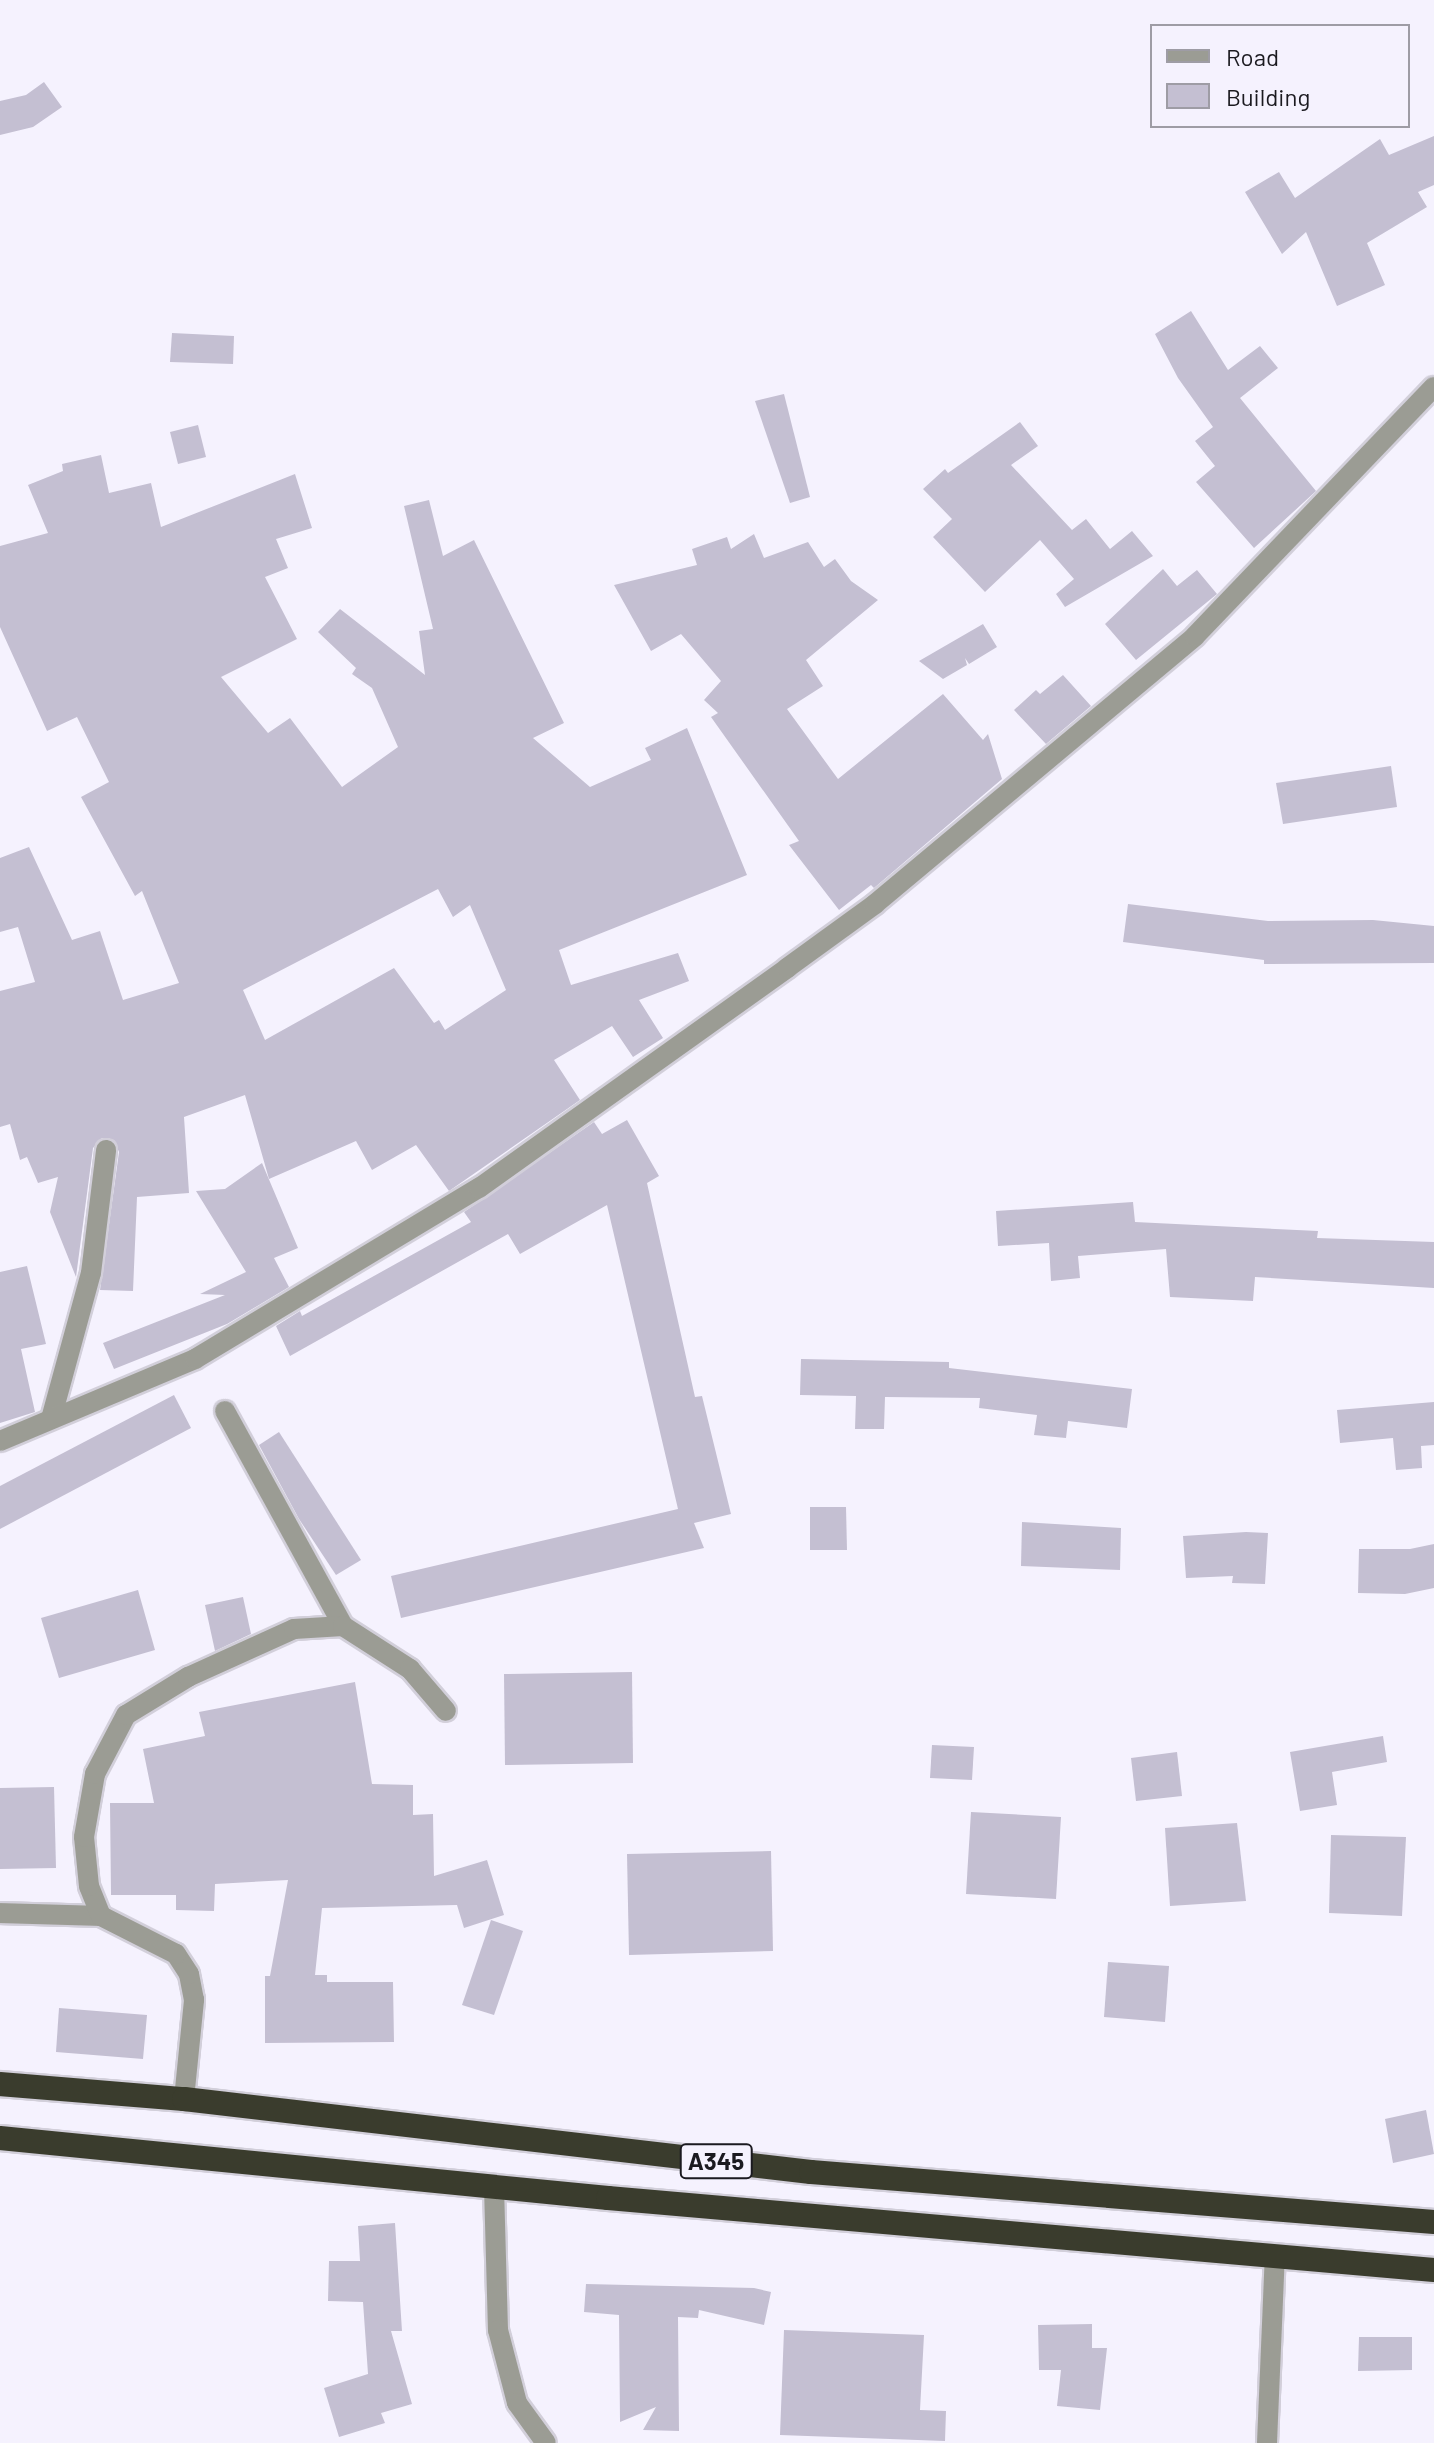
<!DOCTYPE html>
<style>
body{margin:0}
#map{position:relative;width:1434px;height:2443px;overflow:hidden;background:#f5f2fe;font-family:Barlow,sans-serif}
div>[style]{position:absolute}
.building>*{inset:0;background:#c4bfd2}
.roads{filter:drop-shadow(2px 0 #d2cfda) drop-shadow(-2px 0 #d2cfda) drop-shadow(0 2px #d2cfda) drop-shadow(0 -2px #d2cfda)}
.minor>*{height:20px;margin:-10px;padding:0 10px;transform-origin:10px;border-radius:10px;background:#9b9c94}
.highway>*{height:24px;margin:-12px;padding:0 12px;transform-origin:12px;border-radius:12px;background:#3a3c2d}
span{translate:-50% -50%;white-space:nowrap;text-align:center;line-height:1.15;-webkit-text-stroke:6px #f5f2fe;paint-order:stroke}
.shield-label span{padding:2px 6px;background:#f5f2fe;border:2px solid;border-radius:6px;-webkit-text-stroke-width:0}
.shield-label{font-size:24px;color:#1b1a20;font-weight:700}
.legend{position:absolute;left:1150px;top:24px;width:260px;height:104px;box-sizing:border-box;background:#f5f2fe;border:2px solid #9e9ca5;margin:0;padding:10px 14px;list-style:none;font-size:24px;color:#1b1a20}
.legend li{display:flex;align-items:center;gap:16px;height:40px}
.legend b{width:40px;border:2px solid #9e9ca5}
</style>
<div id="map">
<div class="building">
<div style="clip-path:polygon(44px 82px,62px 107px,33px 127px,0 135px,0 101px,26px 95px)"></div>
<div style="clip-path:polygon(1434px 136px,1434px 185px,1418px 192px,1427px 207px,1367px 243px,1385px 285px,1337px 306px,1306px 232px,1282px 254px,1245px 192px,1279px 172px,1295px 198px,1380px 139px,1389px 155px)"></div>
<div style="clip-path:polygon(1191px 311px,1228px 370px,1260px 346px,1278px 368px,1240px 398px,1316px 491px,1254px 548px,1196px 482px,1215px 466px,1195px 441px,1213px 427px,1178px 378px,1155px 334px)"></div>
<div style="clip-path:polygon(172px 333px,234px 336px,233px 364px,170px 362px)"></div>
<div style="clip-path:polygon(784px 394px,810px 497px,790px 503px,755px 401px)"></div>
<div style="clip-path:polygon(1020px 422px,1038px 446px,1011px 465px,1072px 530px,1086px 519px,1110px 549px,1132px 531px,1153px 556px,1065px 607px,1056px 594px,1074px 579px,1040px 540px,985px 592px,933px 537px,952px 519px,923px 489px,945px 469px,948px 473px)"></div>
<div style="clip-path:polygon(198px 425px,206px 457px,178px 464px,170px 432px)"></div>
<div style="clip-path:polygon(evenodd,101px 455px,109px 493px,151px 483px,161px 527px,295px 474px,312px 528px,276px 539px,288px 568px,265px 577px,297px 639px,221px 677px,268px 733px,290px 718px,342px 787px,398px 747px,372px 688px,352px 674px,356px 668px,318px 632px,340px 609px,425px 675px,419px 631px,433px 629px,404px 506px,429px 500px,443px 556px,474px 540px,564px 723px,533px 738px,590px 787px,651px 760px,645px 748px,687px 728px,747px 875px,559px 950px,571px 985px,678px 953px,689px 981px,639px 1000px,663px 1038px,633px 1057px,612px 1026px,554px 1060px,580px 1100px,449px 1191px,416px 1145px,372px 1170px,356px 1141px,269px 1179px,245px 1095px,184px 1117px,189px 1193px,137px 1197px,133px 1291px,100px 1290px,119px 1152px,114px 1140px,102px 1138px,93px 1148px,76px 1277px,50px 1212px,58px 1177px,38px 1183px,27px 1157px,20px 1160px,10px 1124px,0 1127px,0 991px,35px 982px,18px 927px,0 932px,0 858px,29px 847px,72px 940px,100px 931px,123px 1000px,179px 983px,142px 891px,135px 896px,81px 797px,109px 782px,77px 717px,47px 731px,0 627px,0 546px,48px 533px,28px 485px,63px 471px,62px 464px,101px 455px,438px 889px,453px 917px,470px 905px,506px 990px,445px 1030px,439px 1020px,434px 1023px,394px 968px,265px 1040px,243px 990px,438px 889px)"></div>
<div style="clip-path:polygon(754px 534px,764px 558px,808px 542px,824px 567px,835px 559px,851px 581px,878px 600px,806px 660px,823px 686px,787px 709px,838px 779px,943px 694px,983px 740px,988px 734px,1002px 779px,874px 888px,871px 885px,839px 910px,789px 845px,799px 841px,711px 717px,718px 713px,704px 700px,721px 681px,681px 634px,651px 651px,614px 585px,697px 565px,692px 549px,727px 537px,731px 549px)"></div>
<div style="clip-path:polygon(1163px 569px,1177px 586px,1197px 570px,1217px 594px,1136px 660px,1105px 624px)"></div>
<div style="clip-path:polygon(983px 624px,997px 647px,969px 664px,965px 658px,967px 665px,943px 679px,919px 661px)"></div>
<div style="clip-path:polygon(1063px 675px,1091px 706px,1046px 744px,1014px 710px,1036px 690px,1040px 694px)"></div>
<div style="clip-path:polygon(1391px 766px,1397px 807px,1283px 824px,1276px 783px)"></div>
<div style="clip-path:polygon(1128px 904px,1268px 921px,1373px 920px,1434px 926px,1434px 963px,1264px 964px,1264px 960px,1123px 942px)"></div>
<div style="clip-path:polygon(627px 1120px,659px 1176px,647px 1183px,695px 1397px,702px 1396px,731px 1514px,694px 1523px,704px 1548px,401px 1618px,391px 1576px,678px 1509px,607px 1205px,520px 1254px,508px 1234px,290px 1356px,276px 1326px,300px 1311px,302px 1316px,471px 1222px,464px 1212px,594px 1122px,602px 1134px)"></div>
<div style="clip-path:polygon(262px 1163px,298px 1248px,274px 1258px,289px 1287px,227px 1324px,114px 1369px,103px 1343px,225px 1295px,200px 1294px,246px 1272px,196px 1191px,225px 1189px)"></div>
<div style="clip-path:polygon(1133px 1202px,1135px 1222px,1318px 1231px,1317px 1238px,1434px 1242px,1434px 1288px,1255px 1277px,1253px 1301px,1170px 1297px,1166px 1249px,1078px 1256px,1080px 1278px,1051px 1281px,1049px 1243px,998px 1246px,996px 1211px)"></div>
<div style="clip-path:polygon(27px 1266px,46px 1344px,21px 1349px,35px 1412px,0 1423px,0 1272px)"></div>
<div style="clip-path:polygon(801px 1359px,949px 1362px,949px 1368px,1132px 1389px,1127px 1428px,1068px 1421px,1066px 1438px,1034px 1435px,1037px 1415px,979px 1408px,980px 1398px,885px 1397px,884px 1429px,855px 1429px,856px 1396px,800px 1395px)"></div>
<div style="clip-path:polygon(174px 1395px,191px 1428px,0 1529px,0 1486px)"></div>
<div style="clip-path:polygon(1434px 1402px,1434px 1445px,1421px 1446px,1422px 1468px,1396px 1470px,1393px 1438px,1340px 1443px,1337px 1410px)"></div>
<div style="clip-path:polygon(279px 1432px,361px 1560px,336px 1575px,299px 1519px,259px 1445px)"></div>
<div style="clip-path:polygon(810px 1507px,846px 1507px,847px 1550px,810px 1550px)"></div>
<div style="clip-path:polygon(1022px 1522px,1121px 1528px,1120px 1570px,1021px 1566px)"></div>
<div style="clip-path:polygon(1246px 1532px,1268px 1533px,1265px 1584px,1232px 1583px,1233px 1576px,1186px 1578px,1183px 1536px)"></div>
<div style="clip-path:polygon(1434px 1544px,1434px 1588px,1405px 1594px,1358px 1593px,1359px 1549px,1410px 1549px)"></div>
<div style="clip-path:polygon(138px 1590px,155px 1650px,59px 1678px,41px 1618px)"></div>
<div style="clip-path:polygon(243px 1597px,251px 1634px,215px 1651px,205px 1605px)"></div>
<div style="clip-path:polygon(632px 1672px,633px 1763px,505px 1765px,504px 1674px)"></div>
<div style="clip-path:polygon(355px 1682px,372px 1784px,413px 1785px,413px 1815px,433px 1814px,434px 1876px,487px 1860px,504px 1915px,464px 1928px,457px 1905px,322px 1908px,315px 1975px,327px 1975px,327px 1982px,393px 1982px,394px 2042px,265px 2043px,265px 1976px,270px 1976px,288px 1880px,215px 1884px,214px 1911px,176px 1910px,176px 1895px,111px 1895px,110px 1803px,154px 1803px,143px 1749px,205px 1736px,199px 1712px)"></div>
<div style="clip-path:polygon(1383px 1736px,1387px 1762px,1332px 1772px,1337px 1805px,1300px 1811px,1290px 1752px)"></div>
<div style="clip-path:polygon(932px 1745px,974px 1747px,972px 1780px,930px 1778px)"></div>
<div style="clip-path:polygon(1177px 1752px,1182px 1796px,1136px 1801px,1131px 1758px)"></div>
<div style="clip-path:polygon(54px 1787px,56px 1868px,0 1869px,0 1788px)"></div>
<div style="clip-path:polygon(971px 1812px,1061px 1817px,1056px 1899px,966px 1894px)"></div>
<div style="clip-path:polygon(1237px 1823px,1246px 1901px,1170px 1906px,1165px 1828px)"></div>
<div style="clip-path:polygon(1331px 1835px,1406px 1837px,1402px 1916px,1329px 1913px)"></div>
<div style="clip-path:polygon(771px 1851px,773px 1951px,629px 1955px,627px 1854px)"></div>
<div style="clip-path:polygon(491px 1920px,523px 1931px,494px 2015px,462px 2005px)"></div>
<div style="clip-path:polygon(1108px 1962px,1169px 1966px,1165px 2022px,1104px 2017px)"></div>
<div style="clip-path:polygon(59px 2008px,147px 2015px,143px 2059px,56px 2052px)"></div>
<div style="clip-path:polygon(1426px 2110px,1434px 2154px,1393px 2163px,1385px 2119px)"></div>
<div style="clip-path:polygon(395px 2223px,402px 2331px,391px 2331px,412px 2404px,381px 2413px,385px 2423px,339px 2437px,324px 2388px,368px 2374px,363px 2302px,328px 2301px,329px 2261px,360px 2261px,358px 2226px)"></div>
<div style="clip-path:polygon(586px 2284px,754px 2288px,771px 2292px,764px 2325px,699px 2310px,698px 2318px,678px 2317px,679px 2431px,643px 2430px,656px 2407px,620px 2422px,619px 2315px,584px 2312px)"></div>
<div style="clip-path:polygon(1092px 2324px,1092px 2348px,1107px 2348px,1100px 2410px,1057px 2406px,1061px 2370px,1039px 2370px,1038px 2325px)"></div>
<div style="clip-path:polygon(784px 2330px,924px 2335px,920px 2410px,946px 2411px,945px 2441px,780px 2435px)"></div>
<div style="clip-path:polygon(1359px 2337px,1412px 2337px,1412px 2370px,1358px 2371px)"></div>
</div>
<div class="roads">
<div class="minor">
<div style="left:225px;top:1411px;width:245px;rotate:61.2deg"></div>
<div style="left:51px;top:1419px;width:151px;rotate:-74.7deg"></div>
<div style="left:91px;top:1273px;width:124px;rotate:-83deg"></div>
<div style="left:0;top:1441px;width:212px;rotate:-22.8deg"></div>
<div style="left:195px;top:1359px;width:332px;rotate:-31.1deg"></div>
<div style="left:479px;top:1188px;width:379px;rotate:-35.5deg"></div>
<div style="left:787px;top:968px;width:109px;rotate:-36deg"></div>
<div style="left:875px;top:904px;width:417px;rotate:-39.9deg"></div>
<div style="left:1195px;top:636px;width:345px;rotate:-46.2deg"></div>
<div style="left:0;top:1913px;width:101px;rotate:1.7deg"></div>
<div style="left:184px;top:2099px;width:100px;rotate:-84.2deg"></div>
<div style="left:194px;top:2000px;width:26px;rotate:-101deg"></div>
<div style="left:189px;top:1974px;width:24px;rotate:-123deg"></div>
<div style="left:176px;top:1954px;width:84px;rotate:-153.1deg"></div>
<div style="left:101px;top:1916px;width:32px;rotate:-112deg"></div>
<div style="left:89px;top:1886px;width:49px;rotate:-95.8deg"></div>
<div style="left:84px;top:1837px;width:64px;rotate:-80.1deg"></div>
<div style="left:95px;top:1774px;width:67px;rotate:-62.3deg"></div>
<div style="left:126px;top:1715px;width:73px;rotate:-31.5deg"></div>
<div style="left:188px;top:1677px;width:116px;rotate:-24.4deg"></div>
<div style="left:294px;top:1629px;width:49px;rotate:-3.5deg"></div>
<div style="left:343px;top:1626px;width:80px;rotate:32.7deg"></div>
<div style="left:410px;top:1669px;width:55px;rotate:49.4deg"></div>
<div style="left:494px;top:2187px;width:143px;rotate:88.4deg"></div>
<div style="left:498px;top:2330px;width:75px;rotate:75.4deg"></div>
<div style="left:517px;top:2403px;width:49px;rotate:54.1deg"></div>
<div style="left:1267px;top:2443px;width:188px;rotate:-87.6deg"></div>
</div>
<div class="highway">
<div style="left:0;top:2084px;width:185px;rotate:4.7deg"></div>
<div style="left:184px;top:2099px;width:631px;rotate:6.64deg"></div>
<div style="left:811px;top:2172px;width:625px;rotate:4.59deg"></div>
<div style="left:0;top:2138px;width:611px;rotate:5.64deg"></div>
<div style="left:608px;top:2198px;width:829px;rotate:4.98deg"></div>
</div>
</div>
<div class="shield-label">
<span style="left:716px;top:2161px">A345</span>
</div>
<ul class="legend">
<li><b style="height:10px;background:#9b9c94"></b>Road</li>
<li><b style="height:22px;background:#c4bfd2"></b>Building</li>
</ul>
</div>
